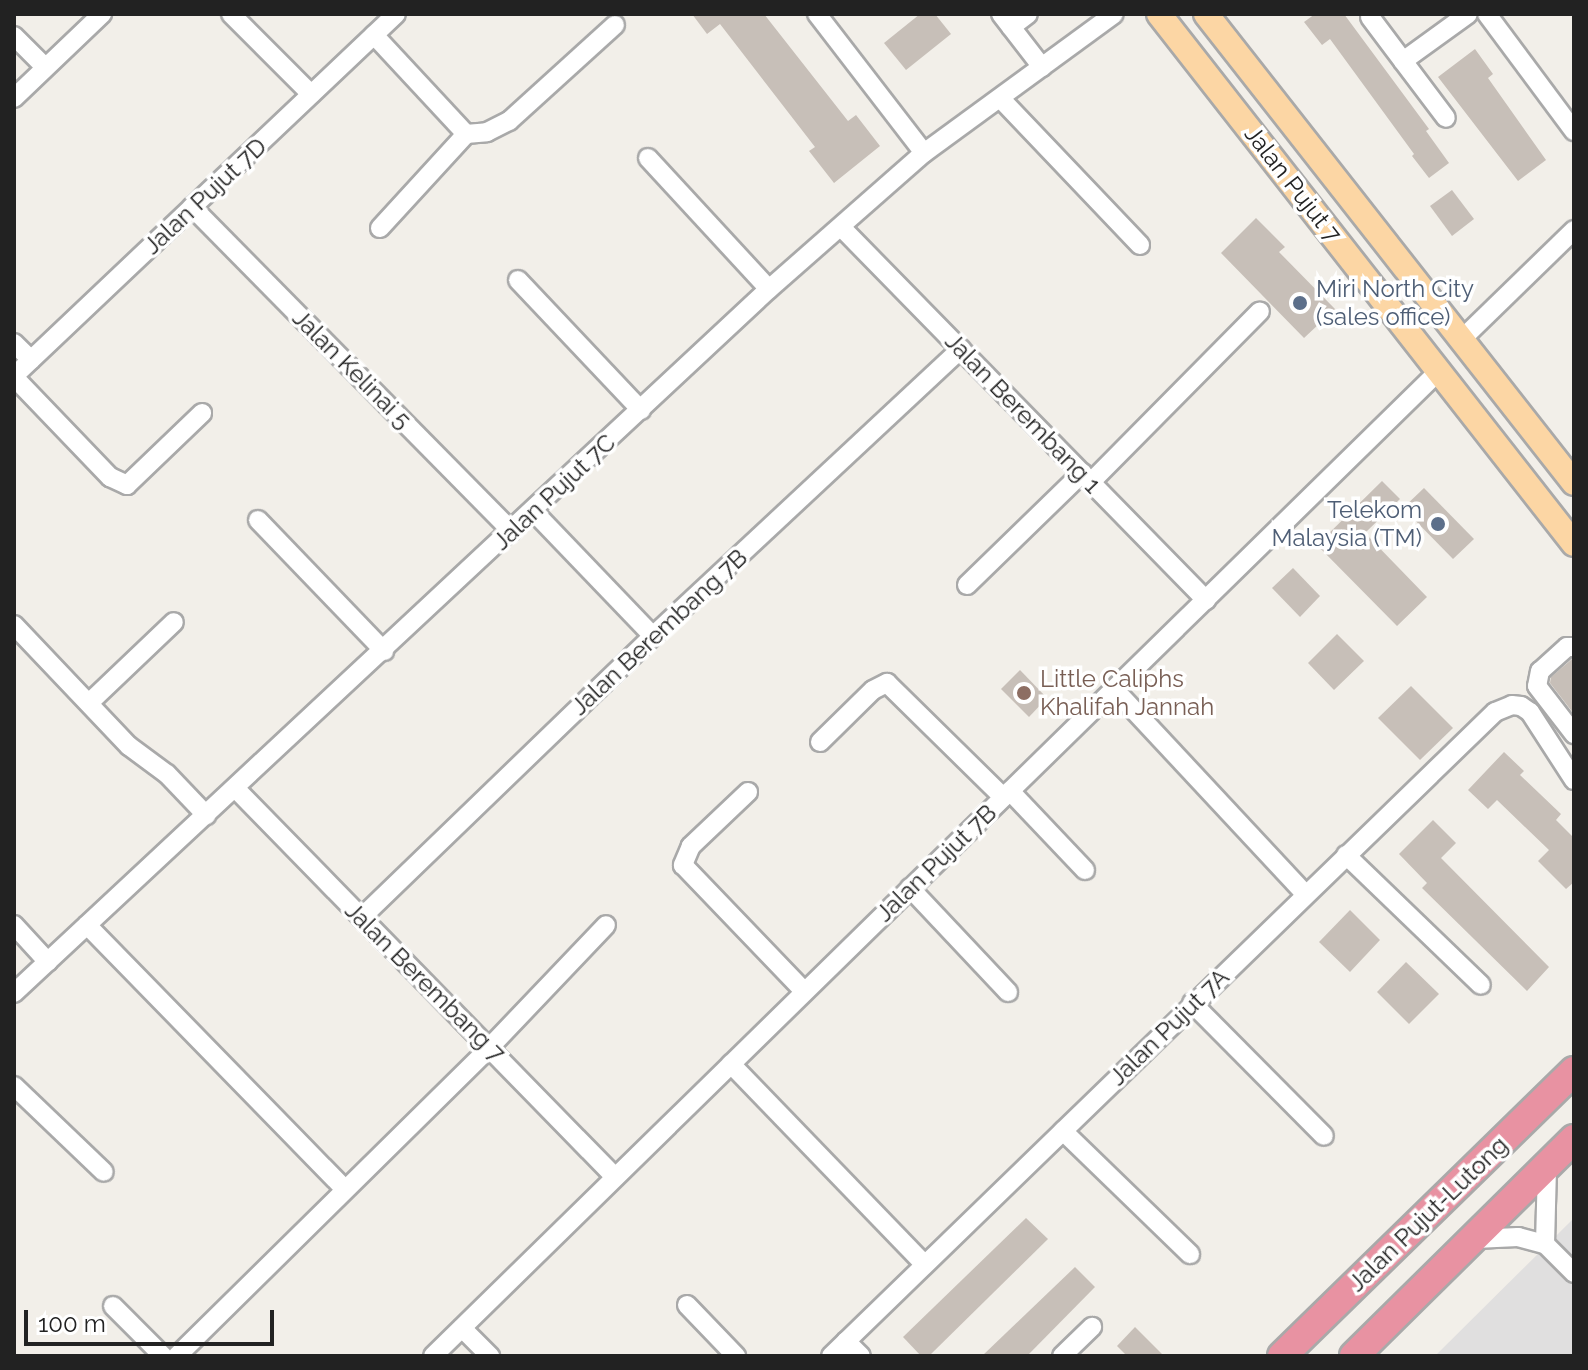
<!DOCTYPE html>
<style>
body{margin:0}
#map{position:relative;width:1588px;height:1370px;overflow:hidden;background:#f2efe9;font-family:Raleway,sans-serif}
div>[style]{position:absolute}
.residential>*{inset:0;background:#e0dfdf}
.building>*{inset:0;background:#c7bfb8}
.roads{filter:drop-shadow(2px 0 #a9a9a9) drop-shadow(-2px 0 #a9a9a9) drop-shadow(0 2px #a9a9a9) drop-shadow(0 -2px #a9a9a9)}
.minor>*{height:18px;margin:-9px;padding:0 9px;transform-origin:9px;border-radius:9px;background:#fff}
.major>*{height:24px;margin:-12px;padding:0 12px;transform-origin:12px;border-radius:12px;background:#fcd6a4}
.highway>*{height:28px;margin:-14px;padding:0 14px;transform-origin:14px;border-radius:14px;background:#e892a2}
.dots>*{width:22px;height:22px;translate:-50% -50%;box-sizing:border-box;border:4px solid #fff;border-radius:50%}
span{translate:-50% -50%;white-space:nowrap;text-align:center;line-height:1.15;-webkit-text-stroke:7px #fff;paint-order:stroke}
.street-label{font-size:24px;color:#222}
.service-label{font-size:24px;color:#4e5e75}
.left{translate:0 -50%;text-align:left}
.right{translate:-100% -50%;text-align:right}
.education-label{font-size:24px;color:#785e54}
.frame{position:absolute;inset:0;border:16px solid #222;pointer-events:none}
.scale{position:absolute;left:24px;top:1310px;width:250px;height:36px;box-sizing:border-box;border:4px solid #222;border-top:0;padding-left:10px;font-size:24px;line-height:28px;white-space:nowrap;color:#222;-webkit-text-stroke:6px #fff;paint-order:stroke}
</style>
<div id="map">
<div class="residential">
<div style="clip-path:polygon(1574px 1218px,1574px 1356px,1435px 1356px)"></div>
</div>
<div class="building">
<div style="clip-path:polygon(692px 14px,764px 14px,848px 121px,856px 115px,880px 146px,834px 183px,809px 151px,815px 147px,720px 24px,707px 34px)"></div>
<div style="clip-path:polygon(920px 14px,935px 14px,951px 34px,906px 70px,884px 43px)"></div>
<div style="clip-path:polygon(1315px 14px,1344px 14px,1429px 129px,1426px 131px,1449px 163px,1429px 178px,1412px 156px,1414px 154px,1330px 39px,1322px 45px,1304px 22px)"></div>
<div style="clip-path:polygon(1475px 49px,1493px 74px,1488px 78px,1546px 160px,1518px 181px,1438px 77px)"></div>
<div style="clip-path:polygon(1452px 190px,1474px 219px,1452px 236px,1430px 206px)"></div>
<div style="clip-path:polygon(1256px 218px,1285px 247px,1279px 252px,1335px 309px,1304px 338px,1221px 253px)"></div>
<div style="clip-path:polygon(1382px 481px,1400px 499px,1365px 533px,1427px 597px,1397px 626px,1317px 545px)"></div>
<div style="clip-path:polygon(1424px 488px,1474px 539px,1453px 559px,1403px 508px)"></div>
<div style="clip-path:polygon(1293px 568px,1320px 596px,1300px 617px,1272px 588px)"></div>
<div style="clip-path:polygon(1337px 634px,1364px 661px,1334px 690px,1308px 663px)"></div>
<div style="clip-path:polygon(1572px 659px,1574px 659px,1574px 714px,1550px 683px,1551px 677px)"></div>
<div style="clip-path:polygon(1020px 670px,1047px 698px,1029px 717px,1001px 689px)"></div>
<div style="clip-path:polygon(1411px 686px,1453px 728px,1420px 760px,1378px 718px)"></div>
<div style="clip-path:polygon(1504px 752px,1524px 771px,1520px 775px,1561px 814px,1556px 820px,1574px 838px,1574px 882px,1566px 889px,1538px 861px,1549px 850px,1497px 800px,1488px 809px,1468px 790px)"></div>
<div style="clip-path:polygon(1433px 820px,1456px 843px,1441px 858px,1549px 967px,1527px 991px,1422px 888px,1427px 883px,1399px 854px)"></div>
<div style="clip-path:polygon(1350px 910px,1380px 940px,1350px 972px,1319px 942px)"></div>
<div style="clip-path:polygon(1406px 962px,1439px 994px,1409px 1024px,1377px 992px)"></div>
<div style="clip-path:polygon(1026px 1218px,1048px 1239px,929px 1356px,921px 1356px,903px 1337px)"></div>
<div style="clip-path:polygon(1075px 1267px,1095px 1287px,1027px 1356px,982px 1356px)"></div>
<div style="clip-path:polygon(1135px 1327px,1164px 1356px,1127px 1356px,1117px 1346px)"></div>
</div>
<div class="roads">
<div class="minor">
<div style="left:231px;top:14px;width:113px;rotate:45deg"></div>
<div style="left:817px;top:14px;width:175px;rotate:52.4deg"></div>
<div style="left:1001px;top:14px;width:67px;rotate:52.3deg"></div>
<div style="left:1487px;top:14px;width:146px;rotate:53.4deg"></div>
<div style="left:1370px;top:17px;width:55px;rotate:53.1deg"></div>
<div style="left:1403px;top:61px;width:80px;rotate:-35.9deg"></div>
<div style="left:1011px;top:27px;width:21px;rotate:-37deg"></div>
<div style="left:374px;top:35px;width:135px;rotate:47.1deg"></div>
<div style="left:14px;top:36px;width:44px;rotate:45deg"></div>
<div style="left:1403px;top:61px;width:71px;rotate:53deg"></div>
<div style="left:14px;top:98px;width:122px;rotate:-43.7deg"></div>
<div style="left:1000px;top:98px;width:203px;rotate:46.4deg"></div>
<div style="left:648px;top:158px;width:178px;rotate:47.3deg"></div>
<div style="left:192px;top:207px;width:455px;rotate:45.4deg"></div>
<div style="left:841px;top:227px;width:522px;rotate:45.62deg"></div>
<div style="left:380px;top:228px;width:127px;rotate:-47.5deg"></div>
<div style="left:466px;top:134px;width:21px;rotate:-5deg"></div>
<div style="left:487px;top:132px;width:25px;rotate:-27deg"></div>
<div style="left:509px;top:121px;width:143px;rotate:-42.2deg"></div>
<div style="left:518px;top:280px;width:179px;rotate:46.6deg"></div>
<div style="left:1463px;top:338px;width:155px;rotate:-44.2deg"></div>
<div style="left:14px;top:343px;width:24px;rotate:45deg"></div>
<div style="left:14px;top:376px;width:526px;rotate:-43.46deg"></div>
<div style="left:14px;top:377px;width:139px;rotate:46.2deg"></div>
<div style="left:110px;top:477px;width:19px;rotate:25deg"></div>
<div style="left:127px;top:485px;width:104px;rotate:-43.8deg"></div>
<div style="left:1091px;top:482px;width:240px;rotate:-45.3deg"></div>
<div style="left:534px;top:512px;width:172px;rotate:46.2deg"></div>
<div style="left:258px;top:520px;width:182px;rotate:46.1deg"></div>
<div style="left:967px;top:585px;width:161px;rotate:-44.2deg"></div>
<div style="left:14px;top:625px;width:167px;rotate:46.5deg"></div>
<div style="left:129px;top:746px;width:47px;rotate:36.4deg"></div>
<div style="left:167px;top:774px;width:57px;rotate:46.4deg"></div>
<div style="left:1574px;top:647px;width:7px;rotate:180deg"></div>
<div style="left:1567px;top:647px;width:36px;rotate:138deg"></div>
<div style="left:1540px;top:671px;width:15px;rotate:101deg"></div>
<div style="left:1537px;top:686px;width:61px;rotate:52.4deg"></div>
<div style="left:1115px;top:690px;width:279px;rotate:47deg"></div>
<div style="left:89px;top:703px;width:117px;rotate:-43.6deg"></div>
<div style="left:820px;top:742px;width:74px;rotate:-44.5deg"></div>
<div style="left:873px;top:690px;width:16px;rotate:-27deg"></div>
<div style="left:887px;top:683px;width:163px;rotate:44.5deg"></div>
<div style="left:235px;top:788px;width:544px;rotate:45.67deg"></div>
<div style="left:1010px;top:791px;width:109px;rotate:46.5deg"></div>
<div style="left:748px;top:792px;width:79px;rotate:136.5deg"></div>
<div style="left:691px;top:846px;width:21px;rotate:113deg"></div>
<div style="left:683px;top:865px;width:175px;rotate:46.2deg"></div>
<div style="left:1346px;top:855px;width:187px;rotate:43.9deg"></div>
<div style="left:910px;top:888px;width:143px;rotate:46.7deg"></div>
<div style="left:361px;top:918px;width:406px;rotate:-44deg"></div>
<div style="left:653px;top:636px;width:421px;rotate:-43deg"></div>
<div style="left:14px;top:925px;width:50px;rotate:47.4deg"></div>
<div style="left:87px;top:925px;width:368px;rotate:45.7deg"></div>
<div style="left:14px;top:993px;width:1032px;rotate:-43deg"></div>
<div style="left:769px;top:289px;width:206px;rotate:-41.3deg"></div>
<div style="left:924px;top:153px;width:235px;rotate:-36.2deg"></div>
<div style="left:1192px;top:1003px;width:187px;rotate:45.2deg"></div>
<div style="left:731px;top:1064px;width:278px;rotate:46deg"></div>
<div style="left:14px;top:1086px;width:124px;rotate:43.7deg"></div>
<div style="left:1063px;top:1131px;width:177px;rotate:44.1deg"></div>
<div style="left:1475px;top:1239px;width:43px;rotate:-2.7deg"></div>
<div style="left:1518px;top:1237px;width:28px;rotate:15deg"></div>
<div style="left:1545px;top:1244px;width:77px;rotate:-88.5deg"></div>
<div style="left:1545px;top:1244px;width:41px;rotate:45deg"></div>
<div style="left:687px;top:1305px;width:71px;rotate:46.1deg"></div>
<div style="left:113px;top:1306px;width:71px;rotate:45deg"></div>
<div style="left:462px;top:1328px;width:40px;rotate:45deg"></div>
<div style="left:846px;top:1341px;width:21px;rotate:45deg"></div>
<div style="left:177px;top:1356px;width:440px;rotate:-44.6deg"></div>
<div style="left:490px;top:1047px;width:168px;rotate:-46.4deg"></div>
<div style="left:433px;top:1356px;width:1408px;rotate:-44.4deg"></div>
<div style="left:831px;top:1356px;width:925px;rotate:-44.12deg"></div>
<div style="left:1495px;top:712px;width:18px;rotate:-22deg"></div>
<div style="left:1512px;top:705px;width:9px;rotate:6deg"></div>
<div style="left:1521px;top:706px;width:11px;rotate:34deg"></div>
<div style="left:1530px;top:712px;width:81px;rotate:57.1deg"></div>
<div style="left:1062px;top:1356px;width:42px;rotate:-44deg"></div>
</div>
<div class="major">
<div style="left:1159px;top:14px;width:673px;rotate:51.94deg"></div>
<div style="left:1206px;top:14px;width:596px;rotate:51.88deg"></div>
</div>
<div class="highway">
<div style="left:1282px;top:1356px;width:408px;rotate:-44.3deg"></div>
<div style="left:1354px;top:1356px;width:309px;rotate:-44.6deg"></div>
</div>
</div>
<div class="dots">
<div style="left:1300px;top:303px;background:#5c6f8a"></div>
<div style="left:1438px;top:524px;background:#5c6f8a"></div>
<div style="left:1024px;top:693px;background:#8d6e63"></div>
</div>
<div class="street-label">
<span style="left:1293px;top:184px;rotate:52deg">Jalan Pujut 7</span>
<span style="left:205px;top:196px;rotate:-43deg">Jalan Pujut 7D</span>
<span style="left:352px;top:369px;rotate:45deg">Jalan Kelinai 5</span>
<span style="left:1023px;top:413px;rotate:46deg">Jalan Berembang 1</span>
<span style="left:554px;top:492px;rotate:-43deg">Jalan Pujut 7C</span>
<span style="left:659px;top:632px;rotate:-43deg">Jalan Berembang 7B</span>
<span style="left:936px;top:863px;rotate:-44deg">Jalan Pujut 7B</span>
<span style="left:425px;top:982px;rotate:45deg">Jalan Berembang 7</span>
<span style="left:1169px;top:1027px;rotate:-44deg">Jalan Pujut 7A</span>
<span style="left:1428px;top:1214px;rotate:-44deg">Jalan Pujut-Lutong</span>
</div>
<div class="service-label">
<span class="left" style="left:1316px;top:303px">Miri North City<br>(sales office)</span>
<span class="right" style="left:1422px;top:524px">Telekom<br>Malaysia (TM)</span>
</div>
<div class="education-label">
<span class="left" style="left:1040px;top:693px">Little Caliphs<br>Khalifah Jannah</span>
</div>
<div class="frame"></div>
<div class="scale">100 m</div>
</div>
